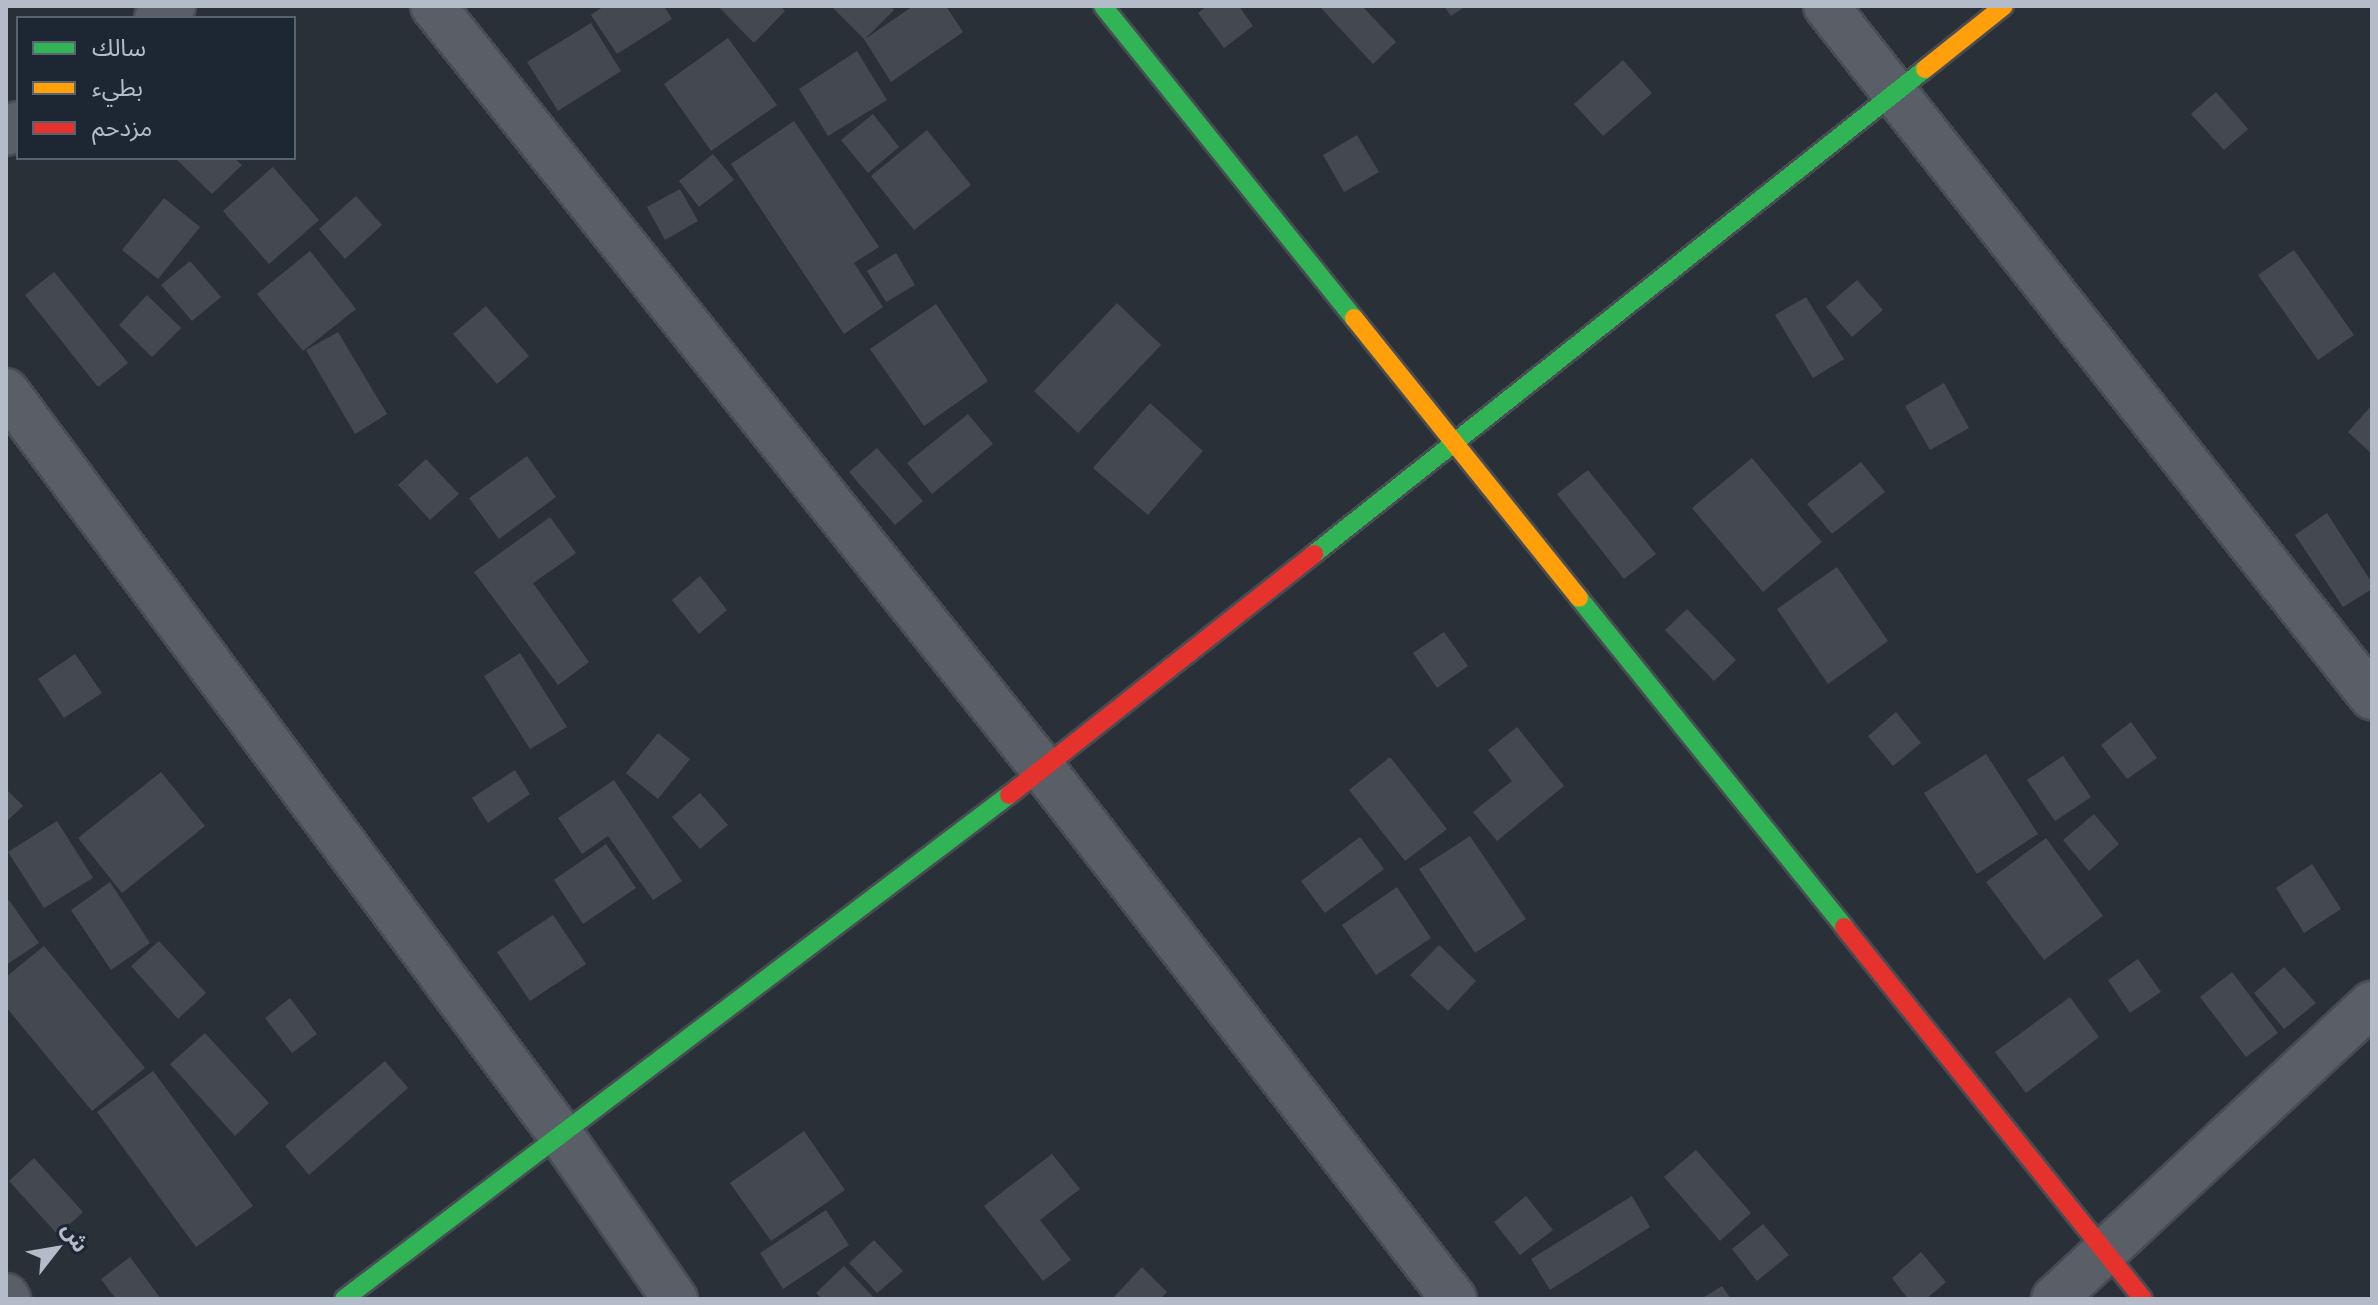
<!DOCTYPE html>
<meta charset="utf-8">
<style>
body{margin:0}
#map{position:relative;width:2378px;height:1305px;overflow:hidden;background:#2a3038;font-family:"Exo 2","Noto Sans Arabic",sans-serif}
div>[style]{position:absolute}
.building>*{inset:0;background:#444950}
.roads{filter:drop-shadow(2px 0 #484c53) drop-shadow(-2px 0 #484c53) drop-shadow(0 2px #484c53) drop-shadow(0 -2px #484c53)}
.street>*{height:44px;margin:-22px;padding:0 22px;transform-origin:22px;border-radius:22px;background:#5a5e66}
.fast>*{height:18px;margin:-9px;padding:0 9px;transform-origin:9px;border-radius:9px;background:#30b455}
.slow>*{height:18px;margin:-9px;padding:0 9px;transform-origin:9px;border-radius:9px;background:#ff9f0a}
.jam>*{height:18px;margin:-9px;padding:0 9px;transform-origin:9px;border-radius:9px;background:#e5322d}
span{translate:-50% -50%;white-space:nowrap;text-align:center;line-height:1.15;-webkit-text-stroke:6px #1d2633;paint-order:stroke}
.frame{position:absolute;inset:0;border:8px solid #b4bcc9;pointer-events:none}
.legend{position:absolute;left:16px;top:16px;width:280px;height:144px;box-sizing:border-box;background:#1d2633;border:2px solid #59626f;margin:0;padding:10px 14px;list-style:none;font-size:24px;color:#b4bcc9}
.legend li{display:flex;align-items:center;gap:16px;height:40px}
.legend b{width:40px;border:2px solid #59626f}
.north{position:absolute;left:16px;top:1209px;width:80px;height:80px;-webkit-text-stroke:6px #1d2633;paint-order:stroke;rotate:59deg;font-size:22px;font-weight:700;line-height:32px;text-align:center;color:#b4bcc9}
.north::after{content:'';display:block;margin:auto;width:28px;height:36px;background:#b4bcc9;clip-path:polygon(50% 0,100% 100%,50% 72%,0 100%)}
</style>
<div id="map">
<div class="building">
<div style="clip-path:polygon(604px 6px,664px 6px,672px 19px,617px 54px,591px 15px)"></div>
<div style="clip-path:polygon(718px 6px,780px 6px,785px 11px,754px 43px)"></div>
<div style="clip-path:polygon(831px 6px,890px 6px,894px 10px,865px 39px,913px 6px,946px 6px,963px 32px,891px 82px,864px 39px)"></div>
<div style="clip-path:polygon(1207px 6px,1239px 6px,1253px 26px,1224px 48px,1198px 13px)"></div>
<div style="clip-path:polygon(1319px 6px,1362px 6px,1396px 42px,1373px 64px)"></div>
<div style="clip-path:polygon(1444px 6px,1466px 6px,1451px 16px)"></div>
<div style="clip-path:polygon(591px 23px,621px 71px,558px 111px,527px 62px)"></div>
<div style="clip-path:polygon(728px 38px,777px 105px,711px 151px,664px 84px)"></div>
<div style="clip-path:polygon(857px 51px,887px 100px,828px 136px,799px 89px)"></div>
<div style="clip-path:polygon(1623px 60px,1652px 93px,1603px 136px,1574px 104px)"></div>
<div style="clip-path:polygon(2216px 92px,2248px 129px,2224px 150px,2191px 114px)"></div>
<div style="clip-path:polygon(873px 114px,899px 147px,868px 173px,841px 140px)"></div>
<div style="clip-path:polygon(794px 121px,879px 247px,854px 263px,883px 307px,844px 334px,731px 164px)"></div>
<div style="clip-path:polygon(927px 130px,971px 185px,914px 230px,871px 176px)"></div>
<div style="clip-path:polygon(1357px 135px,1379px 172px,1344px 192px,1323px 155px)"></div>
<div style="clip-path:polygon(713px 154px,734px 180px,699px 207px,679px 181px)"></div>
<div style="clip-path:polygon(175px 158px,234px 158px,242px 165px,212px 194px)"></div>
<div style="clip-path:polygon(273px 167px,319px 220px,269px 264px,223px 211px)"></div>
<div style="clip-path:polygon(680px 189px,698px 221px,665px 240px,647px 207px)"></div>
<div style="clip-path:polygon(356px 196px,382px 225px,345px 259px,319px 229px)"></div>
<div style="clip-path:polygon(164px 198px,200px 227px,158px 279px,122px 250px)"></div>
<div style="clip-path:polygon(2294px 250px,2354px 335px,2318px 360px,2258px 275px)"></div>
<div style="clip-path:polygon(310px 251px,356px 309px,303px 351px,257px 294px)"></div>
<div style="clip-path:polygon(896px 253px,915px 285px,886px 302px,867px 271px)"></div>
<div style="clip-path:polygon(190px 261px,221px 297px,192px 321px,161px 285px)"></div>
<div style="clip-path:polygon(54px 272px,128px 363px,98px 387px,25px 295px)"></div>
<div style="clip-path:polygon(1857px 280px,1883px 310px,1852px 337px,1826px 307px)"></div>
<div style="clip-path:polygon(147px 295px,181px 328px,152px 357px,119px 325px)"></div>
<div style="clip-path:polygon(1806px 297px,1844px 359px,1813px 378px,1775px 315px)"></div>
<div style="clip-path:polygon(1117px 303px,1161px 345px,1078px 433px,1034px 391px)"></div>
<div style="clip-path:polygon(936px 304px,988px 381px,924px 426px,870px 349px)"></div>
<div style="clip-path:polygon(486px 306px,529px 356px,497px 384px,453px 334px)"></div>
<div style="clip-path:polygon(338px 332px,387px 414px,355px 434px,306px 350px)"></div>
<div style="clip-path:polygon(1944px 383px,1969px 428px,1930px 450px,1905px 406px)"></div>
<div style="clip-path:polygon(1150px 403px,1203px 451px,1148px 515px,1093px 468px)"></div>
<div style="clip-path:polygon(2372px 405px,2372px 454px,2348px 432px)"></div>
<div style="clip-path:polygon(968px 414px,993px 444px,932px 494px,907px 463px)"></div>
<div style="clip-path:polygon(877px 448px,923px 501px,895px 525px,849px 472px)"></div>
<div style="clip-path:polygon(527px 456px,556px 497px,499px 539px,469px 498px)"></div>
<div style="clip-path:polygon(1752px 458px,1822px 542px,1763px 592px,1692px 508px)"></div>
<div style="clip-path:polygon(426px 459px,459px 494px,430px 520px,398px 485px)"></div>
<div style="clip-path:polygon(1861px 462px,1885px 492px,1832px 534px,1807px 504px)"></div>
<div style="clip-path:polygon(1588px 470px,1656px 554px,1624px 579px,1557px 494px)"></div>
<div style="clip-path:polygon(2327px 513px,2372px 583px,2372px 589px,2343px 607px,2295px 535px)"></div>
<div style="clip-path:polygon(550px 517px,576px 553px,533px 583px,589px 662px,558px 685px,474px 572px)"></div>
<div style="clip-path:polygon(1837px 567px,1888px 641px,1828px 684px,1777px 609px)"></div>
<div style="clip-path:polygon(700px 576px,727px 610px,699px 634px,672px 600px)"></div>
<div style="clip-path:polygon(1687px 609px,1736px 660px,1714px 681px,1665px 630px)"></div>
<div style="clip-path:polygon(1444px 632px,1468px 666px,1437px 688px,1413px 653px)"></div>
<div style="clip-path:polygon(520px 653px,567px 727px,530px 749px,484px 676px)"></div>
<div style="clip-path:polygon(75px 654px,102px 693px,64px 718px,38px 679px)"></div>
<div style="clip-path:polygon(1896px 712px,1921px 743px,1893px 766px,1868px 736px)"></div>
<div style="clip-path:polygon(2131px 722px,2157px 758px,2127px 779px,2101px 745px)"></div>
<div style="clip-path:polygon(1517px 727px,1564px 786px,1497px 841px,1473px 812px,1512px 781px,1488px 750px)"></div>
<div style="clip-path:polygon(658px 733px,690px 759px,658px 799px,626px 773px)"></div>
<div style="clip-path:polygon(1986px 754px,2038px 834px,1977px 874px,1924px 793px)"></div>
<div style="clip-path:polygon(2063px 756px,2091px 797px,2055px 821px,2027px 780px)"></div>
<div style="clip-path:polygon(1390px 757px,1447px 829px,1405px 861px,1349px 790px)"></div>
<div style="clip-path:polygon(515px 770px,530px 794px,488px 823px,472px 798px)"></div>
<div style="clip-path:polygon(161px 772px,205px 826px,122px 893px,78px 838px)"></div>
<div style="clip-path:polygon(614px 780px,682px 881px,653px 900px,608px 836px,582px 854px,558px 818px)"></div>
<div style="clip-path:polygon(6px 789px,23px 806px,6px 822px)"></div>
<div style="clip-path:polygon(700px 793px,728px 825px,700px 849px,672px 817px)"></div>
<div style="clip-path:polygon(2094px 814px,2119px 844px,2089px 871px,2063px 840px)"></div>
<div style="clip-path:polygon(57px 821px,93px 878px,44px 908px,8px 852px)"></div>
<div style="clip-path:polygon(1470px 836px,1526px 919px,1475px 953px,1419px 869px)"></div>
<div style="clip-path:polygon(1360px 837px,1384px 869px,1325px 913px,1301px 881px)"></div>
<div style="clip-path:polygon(2046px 838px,2103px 916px,2044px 960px,1986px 882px)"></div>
<div style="clip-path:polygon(606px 844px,636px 888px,583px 924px,554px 880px)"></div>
<div style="clip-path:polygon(2312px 864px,2341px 909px,2304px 933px,2276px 888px)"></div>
<div style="clip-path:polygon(110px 882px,150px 943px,111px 970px,71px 910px)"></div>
<div style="clip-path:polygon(1397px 887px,1431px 938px,1376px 975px,1342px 925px)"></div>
<div style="clip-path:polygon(9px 900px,39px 943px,6px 965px,6px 902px)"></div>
<div style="clip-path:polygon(553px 915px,586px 964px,530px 1001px,497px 952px)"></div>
<div style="clip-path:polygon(159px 941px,206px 993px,178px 1019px,131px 966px)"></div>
<div style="clip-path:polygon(1439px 945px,1476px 981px,1448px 1011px,1410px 975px)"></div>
<div style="clip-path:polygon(44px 946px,145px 1068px,92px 1111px,6px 1007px,6px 977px)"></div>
<div style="clip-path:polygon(2138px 959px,2161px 992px,2130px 1013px,2108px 980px)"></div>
<div style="clip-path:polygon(2284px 967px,2316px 1003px,2284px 1029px,2254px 993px)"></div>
<div style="clip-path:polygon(2232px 972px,2278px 1033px,2246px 1057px,2200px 997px)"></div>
<div style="clip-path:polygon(2070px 997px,2099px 1037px,2026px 1093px,1995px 1052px)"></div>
<div style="clip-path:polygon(290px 998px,317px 1034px,292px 1053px,265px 1018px)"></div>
<div style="clip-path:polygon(205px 1033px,269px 1103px,235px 1136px,170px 1064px)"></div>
<div style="clip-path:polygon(385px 1061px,408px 1088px,309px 1175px,285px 1146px)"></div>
<div style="clip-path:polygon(153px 1071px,253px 1206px,196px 1247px,97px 1112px)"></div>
<div style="clip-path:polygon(804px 1131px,845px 1190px,771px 1241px,730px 1183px)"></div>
<div style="clip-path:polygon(1696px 1150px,1751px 1213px,1720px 1241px,1664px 1177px)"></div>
<div style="clip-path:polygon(1052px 1154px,1080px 1189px,1040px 1220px,1071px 1260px,1043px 1281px,984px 1206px)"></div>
<div style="clip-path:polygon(34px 1158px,83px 1212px,58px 1235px,9px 1181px)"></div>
<div style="clip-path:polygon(1526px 1196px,1553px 1230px,1520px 1255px,1494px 1222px)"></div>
<div style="clip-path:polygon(1632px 1196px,1650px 1227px,1550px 1290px,1531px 1259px)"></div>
<div style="clip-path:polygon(826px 1210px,849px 1245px,783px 1289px,760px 1253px)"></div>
<div style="clip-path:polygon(1763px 1224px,1789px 1255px,1757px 1281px,1732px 1249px)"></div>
<div style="clip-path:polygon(874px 1240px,903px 1271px,877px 1293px,849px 1263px)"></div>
<div style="clip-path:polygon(1921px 1252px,1946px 1282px,1926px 1299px,1908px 1299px,1892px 1278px)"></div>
<div style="clip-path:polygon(130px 1257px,161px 1299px,116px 1299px,101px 1279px)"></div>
<div style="clip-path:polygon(844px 1266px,875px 1299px,822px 1299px,816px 1293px)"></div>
<div style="clip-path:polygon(1142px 1267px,1167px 1292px,1160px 1299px,1112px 1299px)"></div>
<div style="clip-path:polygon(1722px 1286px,1731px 1299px,1701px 1299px)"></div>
</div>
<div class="roads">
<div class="street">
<div style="left:433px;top:6px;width:977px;rotate:51.36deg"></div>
<div style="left:1043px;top:769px;width:671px;rotate:52.21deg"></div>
<div style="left:1826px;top:6px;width:881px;rotate:51.69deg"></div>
<div style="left:157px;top:18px;width:20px;rotate:-37deg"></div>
<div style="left:6px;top:133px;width:15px;rotate:-37deg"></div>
<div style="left:6px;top:391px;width:928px;rotate:53.28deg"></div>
<div style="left:561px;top:1135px;width:200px;rotate:55.2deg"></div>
<div style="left:6px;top:1296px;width:4px;rotate:56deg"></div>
<div style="left:2054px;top:1299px;width:434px;rotate:-42.9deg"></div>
</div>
<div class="fast">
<div style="left:1103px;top:6px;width:400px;rotate:51.2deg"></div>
<div style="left:1314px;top:554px;width:780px;rotate:-38.44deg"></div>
<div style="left:1579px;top:598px;width:422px;rotate:51.1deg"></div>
<div style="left:344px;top:1299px;width:834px;rotate:-37.16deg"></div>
</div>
<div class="slow">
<div style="left:1925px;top:69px;width:101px;rotate:-38.6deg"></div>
<div style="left:1354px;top:318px;width:359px;rotate:51.2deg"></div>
</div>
<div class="jam">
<div style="left:1009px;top:795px;width:389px;rotate:-38.3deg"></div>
<div style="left:1844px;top:927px;width:477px;rotate:51.2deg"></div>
</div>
</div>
<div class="frame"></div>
<ul class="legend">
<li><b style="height:10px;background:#30b455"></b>سالك</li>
<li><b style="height:10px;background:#ff9f0a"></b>بطيء</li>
<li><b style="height:10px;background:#e5322d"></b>مزدحم</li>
</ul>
<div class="north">ش</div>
</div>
